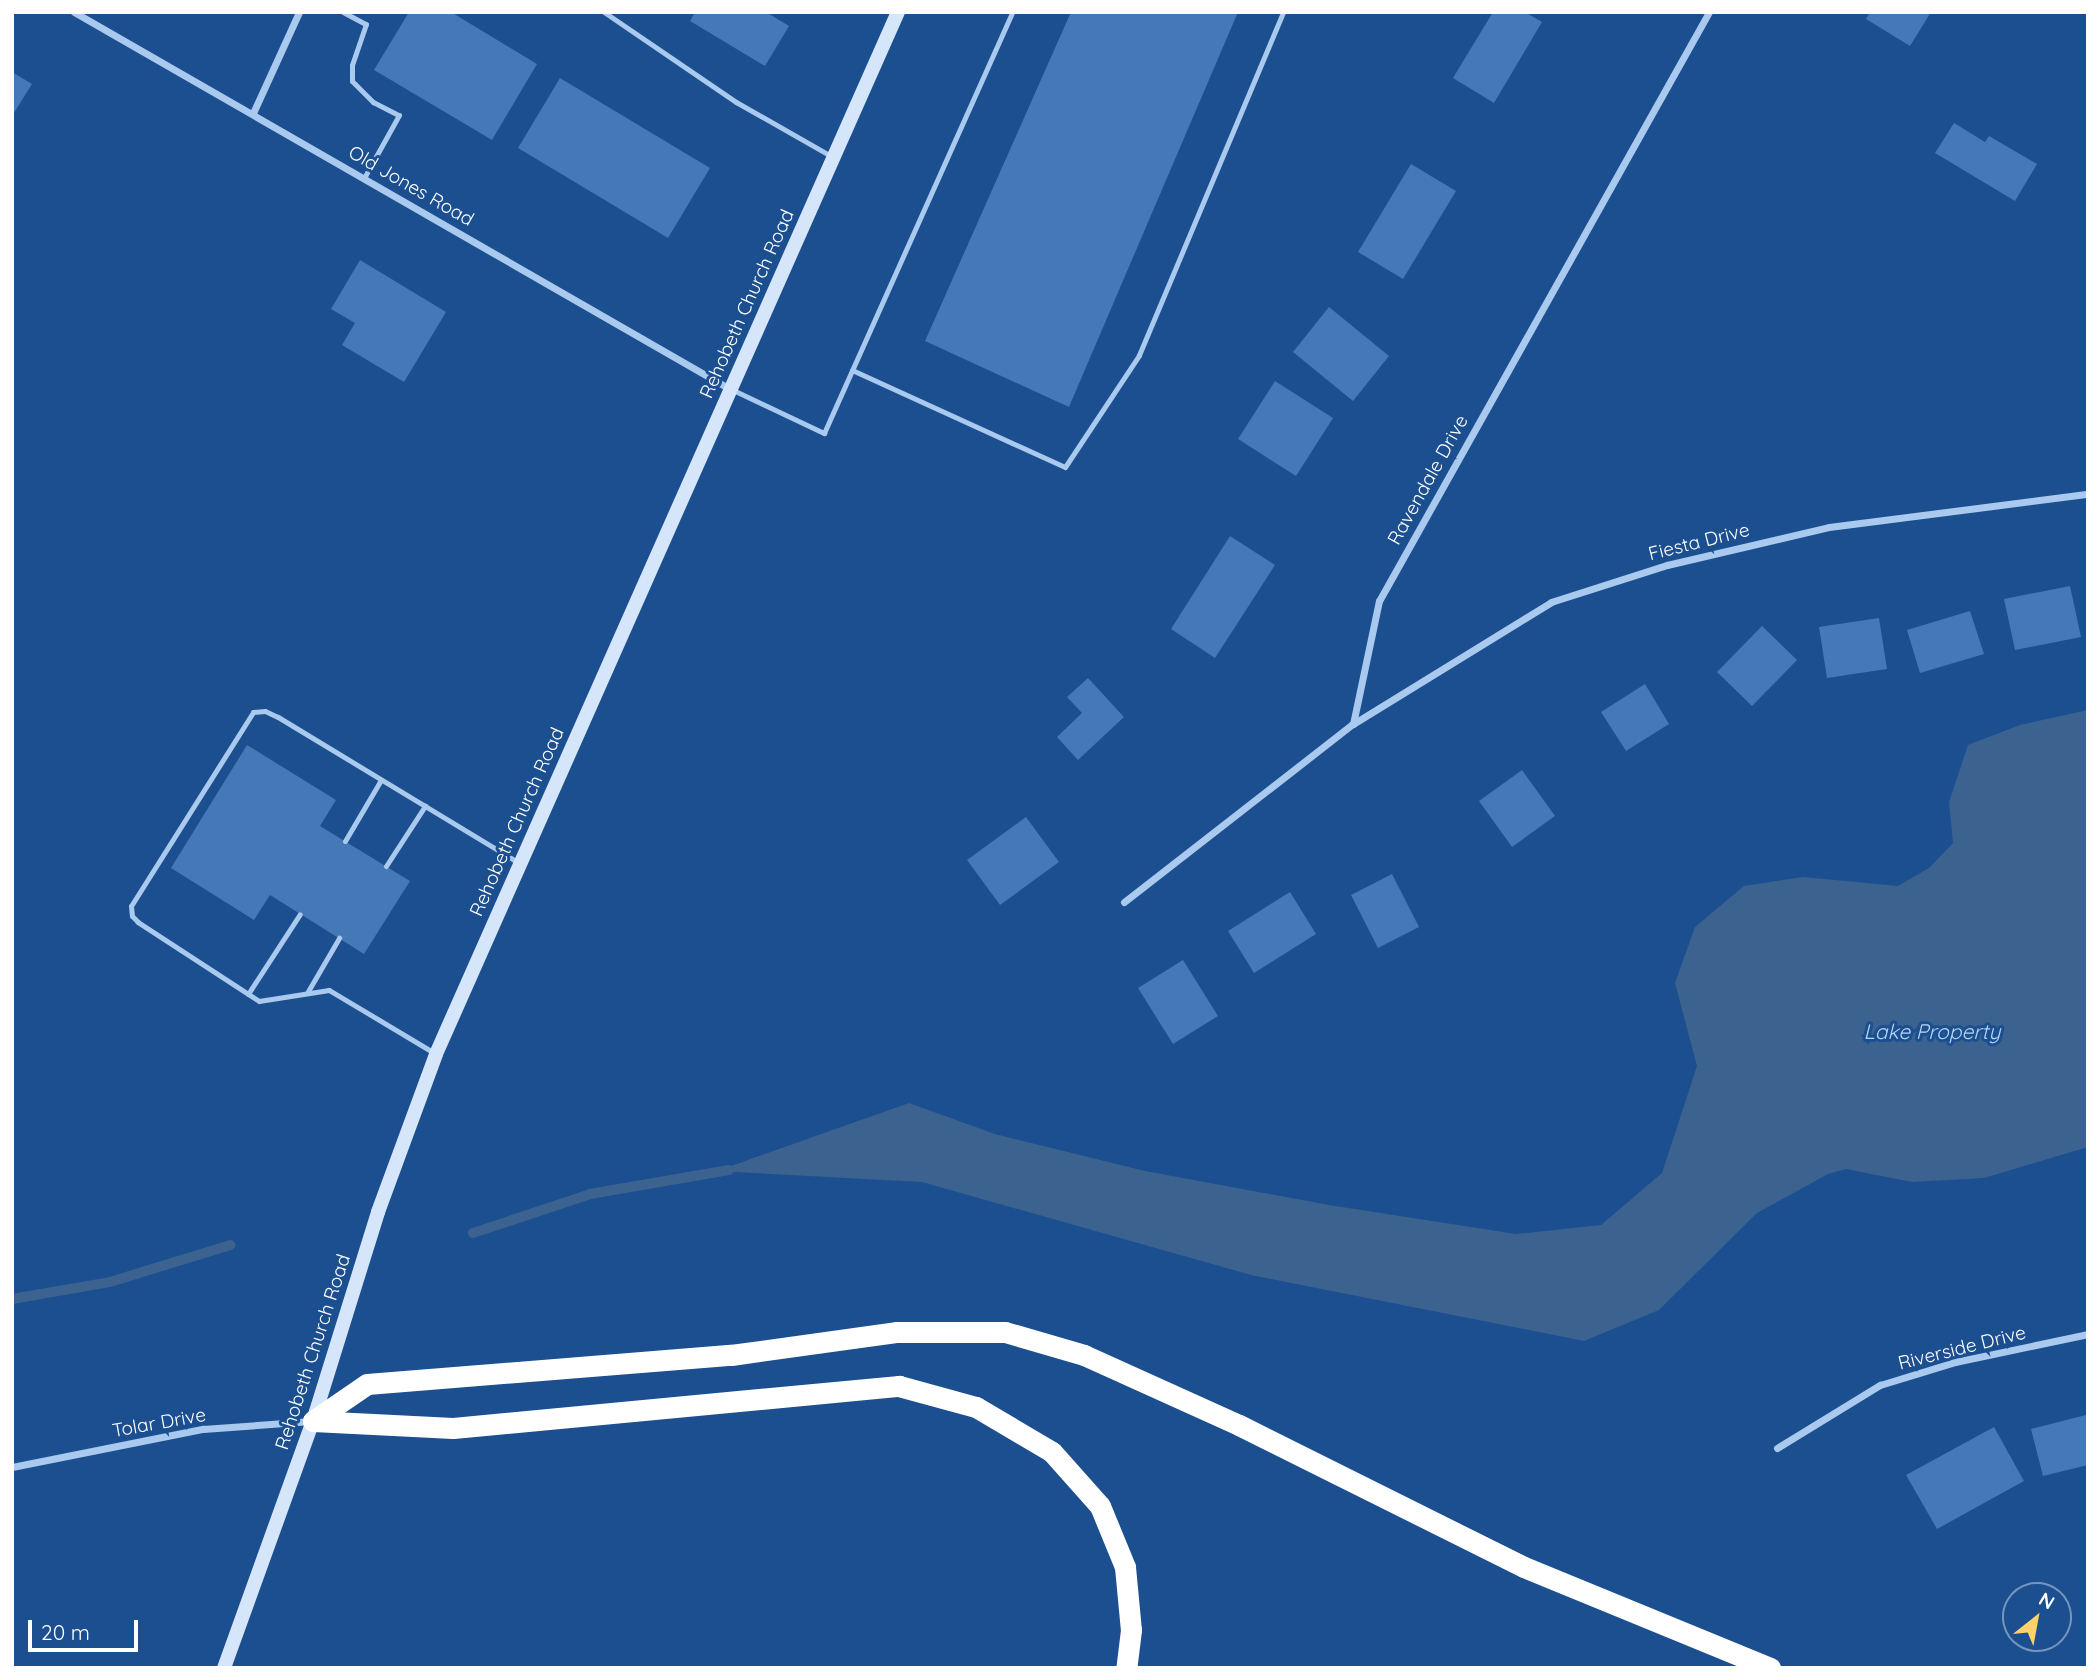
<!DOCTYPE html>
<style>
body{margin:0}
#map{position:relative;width:2100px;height:1680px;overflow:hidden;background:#1b4f8f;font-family:Quicksand,sans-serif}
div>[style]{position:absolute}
.water>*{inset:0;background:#3c6290}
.stream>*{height:10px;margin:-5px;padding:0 5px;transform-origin:5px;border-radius:5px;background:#3c6290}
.building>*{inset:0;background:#4478b7}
.lane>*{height:5px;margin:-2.5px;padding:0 2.5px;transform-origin:2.5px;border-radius:2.5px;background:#a9c9ee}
.street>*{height:7px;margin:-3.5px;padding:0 3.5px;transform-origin:3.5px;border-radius:3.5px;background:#a9c9ee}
.secondary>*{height:14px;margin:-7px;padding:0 7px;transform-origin:7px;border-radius:7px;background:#d6e6fa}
.highway>*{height:21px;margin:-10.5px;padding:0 10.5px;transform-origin:10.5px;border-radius:10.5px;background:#fff}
span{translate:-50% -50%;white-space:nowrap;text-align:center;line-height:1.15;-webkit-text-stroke:6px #1b4f8f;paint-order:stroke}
.street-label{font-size:19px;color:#fff}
.water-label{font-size:21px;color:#b5d3f5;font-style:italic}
.frame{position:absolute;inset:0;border:14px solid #fff;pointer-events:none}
.north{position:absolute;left:2002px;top:1582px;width:70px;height:70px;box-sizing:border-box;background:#1b4f8f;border:2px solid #7695bc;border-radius:50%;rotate:31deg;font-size:19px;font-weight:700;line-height:28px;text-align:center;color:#fff}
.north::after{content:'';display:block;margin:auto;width:24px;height:32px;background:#ffd166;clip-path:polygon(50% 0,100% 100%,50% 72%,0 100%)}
.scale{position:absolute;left:28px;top:1620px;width:110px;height:32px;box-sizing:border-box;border:4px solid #fff;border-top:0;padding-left:9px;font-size:21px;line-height:24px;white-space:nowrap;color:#fff;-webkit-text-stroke:5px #1b4f8f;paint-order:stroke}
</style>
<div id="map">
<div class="water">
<div style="clip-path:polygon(2088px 710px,2088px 1147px,1984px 1178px,1912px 1182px,1846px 1169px,1828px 1174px,1757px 1213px,1659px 1310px,1584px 1341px,1251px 1275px,922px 1182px,717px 1171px,909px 1103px,995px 1134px,1145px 1171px,1329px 1205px,1516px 1234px,1601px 1225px,1662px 1173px,1697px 1066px,1675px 983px,1695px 927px,1744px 886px,1803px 877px,1898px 886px,1929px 868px,1953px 843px,1949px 802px,1968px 745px,2020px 725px)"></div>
</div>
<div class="stream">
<div style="left:473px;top:1233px;width:123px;rotate:-18.4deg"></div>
<div style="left:590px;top:1194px;width:141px;rotate:-9.8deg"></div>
<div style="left:12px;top:1299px;width:99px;rotate:-9.8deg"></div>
<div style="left:110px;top:1282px;width:126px;rotate:-17.1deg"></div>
</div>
<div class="building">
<div style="clip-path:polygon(409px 12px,451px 12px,537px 64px,492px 140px,374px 70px)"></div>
<div style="clip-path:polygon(695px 12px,766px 12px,789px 26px,765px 66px,690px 21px)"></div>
<div style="clip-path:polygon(1071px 12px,1238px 12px,1069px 407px,925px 341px)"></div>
<div style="clip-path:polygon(1493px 12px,1525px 12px,1542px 22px,1494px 103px,1453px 78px)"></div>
<div style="clip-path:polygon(1870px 12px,1931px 12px,1910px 46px,1866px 19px)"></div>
<div style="clip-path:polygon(12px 72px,32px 84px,12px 116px)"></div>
<div style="clip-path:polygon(560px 78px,710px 168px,668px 238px,518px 148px)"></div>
<div style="clip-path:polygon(1954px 123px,1985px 142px,1989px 136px,2037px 164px,2015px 201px,1935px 153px)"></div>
<div style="clip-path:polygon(1411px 164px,1456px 191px,1403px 279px,1358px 252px)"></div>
<div style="clip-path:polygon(360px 260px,446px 312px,404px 382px,342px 345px,355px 323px,331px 309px)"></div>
<div style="clip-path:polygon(1329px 307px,1389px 356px,1353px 401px,1293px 352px)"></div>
<div style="clip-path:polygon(1275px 381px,1333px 418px,1296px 476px,1238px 439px)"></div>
<div style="clip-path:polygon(1230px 536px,1275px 565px,1215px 658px,1171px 629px)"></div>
<div style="clip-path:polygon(2070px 586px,2081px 637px,2015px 650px,2004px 599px)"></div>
<div style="clip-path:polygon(1970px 611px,1984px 654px,1920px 673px,1907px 630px)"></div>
<div style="clip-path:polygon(1879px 618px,1887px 669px,1827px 678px,1819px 627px)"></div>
<div style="clip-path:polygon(1762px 626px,1797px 660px,1752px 706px,1717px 672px)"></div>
<div style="clip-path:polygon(1088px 678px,1124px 717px,1078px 760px,1057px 737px,1082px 713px,1067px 697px)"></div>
<div style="clip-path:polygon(1645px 684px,1669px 724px,1626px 751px,1601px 712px)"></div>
<div style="clip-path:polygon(247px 745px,336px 800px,320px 826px,410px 881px,364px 954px,270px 895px,254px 920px,171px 868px)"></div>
<div style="clip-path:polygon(1522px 770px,1555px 816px,1512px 847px,1479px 801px)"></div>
<div style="clip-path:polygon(1026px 817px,1059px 862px,1000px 905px,967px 860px)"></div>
<div style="clip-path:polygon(1392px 874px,1419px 927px,1378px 948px,1351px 895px)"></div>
<div style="clip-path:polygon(1290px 892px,1316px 934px,1254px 973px,1228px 931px)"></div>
<div style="clip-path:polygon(1183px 960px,1218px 1016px,1173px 1044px,1138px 988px)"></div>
<div style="clip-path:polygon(2086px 1415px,2088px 1465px,2043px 1476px,2031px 1429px)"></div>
<div style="clip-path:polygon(1994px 1427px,2024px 1481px,1937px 1529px,1906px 1475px)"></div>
</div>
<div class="lane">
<div style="left:343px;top:12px;width:26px;rotate:28deg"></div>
<div style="left:366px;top:24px;width:43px;rotate:108.9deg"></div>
<div style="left:352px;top:65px;width:16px;rotate:90deg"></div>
<div style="left:352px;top:81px;width:30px;rotate:45deg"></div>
<div style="left:373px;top:102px;width:29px;rotate:27deg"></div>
<div style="left:399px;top:115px;width:72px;rotate:119.1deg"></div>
<div style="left:604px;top:12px;width:160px;rotate:34.3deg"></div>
<div style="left:736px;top:102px;width:109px;rotate:29.6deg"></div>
<div style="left:852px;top:370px;width:234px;rotate:24.5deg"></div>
<div style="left:1065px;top:467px;width:134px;rotate:-56.5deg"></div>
<div style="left:1139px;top:355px;width:372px;rotate:-67.2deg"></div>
<div style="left:733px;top:390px;width:101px;rotate:25.3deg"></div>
<div style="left:824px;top:433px;width:461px;rotate:-65.9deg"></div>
<div style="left:345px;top:841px;width:71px;rotate:-59.5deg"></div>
<div style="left:386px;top:866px;width:72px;rotate:-57deg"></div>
<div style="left:307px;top:993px;width:64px;rotate:-59.8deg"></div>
<div style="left:248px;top:994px;width:95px;rotate:-57deg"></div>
<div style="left:436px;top:1054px;width:125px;rotate:-149.1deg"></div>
<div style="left:329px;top:990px;width:71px;rotate:171.1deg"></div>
<div style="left:259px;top:1001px;width:145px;rotate:-146.9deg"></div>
<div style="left:138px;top:922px;width:8px;rotate:-135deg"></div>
<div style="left:132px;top:916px;width:10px;rotate:-96deg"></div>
<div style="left:131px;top:906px;width:229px;rotate:-57.8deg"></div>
<div style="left:253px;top:712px;width:12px;rotate:-5deg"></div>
<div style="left:265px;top:711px;width:14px;rotate:25deg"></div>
<div style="left:278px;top:717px;width:282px;rotate:31.2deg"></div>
</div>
<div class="street">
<div style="left:74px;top:12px;width:757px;rotate:29.89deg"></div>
<div style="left:253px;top:113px;width:111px;rotate:-65.5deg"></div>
<div style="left:1353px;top:724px;width:233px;rotate:-31.6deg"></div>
<div style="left:1551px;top:602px;width:122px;rotate:-17.7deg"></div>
<div style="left:1667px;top:565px;width:166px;rotate:-13.2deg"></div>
<div style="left:1829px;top:527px;width:261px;rotate:-7.3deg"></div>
<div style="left:1124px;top:902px;width:290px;rotate:-37.9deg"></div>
<div style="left:1353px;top:724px;width:126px;rotate:-78.1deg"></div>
<div style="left:1379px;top:601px;width:675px;rotate:-60.74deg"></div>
<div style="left:1777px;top:1448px;width:121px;rotate:-31.5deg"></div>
<div style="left:1880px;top:1385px;width:78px;rotate:-17deg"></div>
<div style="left:1955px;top:1362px;width:136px;rotate:-11.9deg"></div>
<div style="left:12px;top:1467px;width:195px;rotate:-11.3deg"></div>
<div style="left:203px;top:1429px;width:109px;rotate:-4.2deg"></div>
</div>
<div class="secondary">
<div style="left:224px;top:1668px;width:263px;rotate:-70.2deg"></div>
<div style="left:313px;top:1421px;width:219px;rotate:-72.7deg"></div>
<div style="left:378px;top:1212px;width:168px;rotate:-69.8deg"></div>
<div style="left:436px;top:1054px;width:1140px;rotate:-66.09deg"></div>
</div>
<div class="highway">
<div style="left:313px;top:1421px;width:65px;rotate:-34.4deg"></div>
<div style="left:367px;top:1384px;width:365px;rotate:-4.6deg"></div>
<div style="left:731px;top:1355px;width:168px;rotate:-7.9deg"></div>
<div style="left:897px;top:1332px;width:108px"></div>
<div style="left:1005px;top:1332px;width:82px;rotate:16.2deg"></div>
<div style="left:1084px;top:1355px;width:170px;rotate:24.3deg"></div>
<div style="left:1239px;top:1425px;width:318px;rotate:26.5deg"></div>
<div style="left:1524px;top:1567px;width:266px;rotate:22.3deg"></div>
<div style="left:313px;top:1421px;width:140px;rotate:2.9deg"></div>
<div style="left:453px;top:1428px;width:448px;rotate:-5.4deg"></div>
<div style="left:899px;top:1386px;width:80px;rotate:15.3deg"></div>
<div style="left:976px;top:1407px;width:88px;rotate:30.6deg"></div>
<div style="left:1052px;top:1452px;width:72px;rotate:48.4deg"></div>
<div style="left:1100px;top:1506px;width:66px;rotate:67.7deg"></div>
<div style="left:1125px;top:1567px;width:63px;rotate:84.6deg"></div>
<div style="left:1131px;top:1630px;width:38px;rotate:97deg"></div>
</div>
<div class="street-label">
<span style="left:411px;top:186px;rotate:30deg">Old Jones Road</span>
<span style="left:747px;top:304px;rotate:-66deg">Rehobeth Church Road</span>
<span style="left:1428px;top:480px;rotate:-61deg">Ravendale Drive</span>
<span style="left:1699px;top:542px;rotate:-14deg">Fiesta Drive</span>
<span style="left:517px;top:822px;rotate:-66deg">Rehobeth Church Road</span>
<span style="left:1962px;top:1348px;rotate:-14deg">Riverside Drive</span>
<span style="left:313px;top:1352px;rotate:-72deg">Rehobeth Church Road</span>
<span style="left:159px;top:1423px;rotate:-10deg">Tolar Drive</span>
</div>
<div class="water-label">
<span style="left:1932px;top:1031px">Lake Property</span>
</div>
<div class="frame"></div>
<div class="north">N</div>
<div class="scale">20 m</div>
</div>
